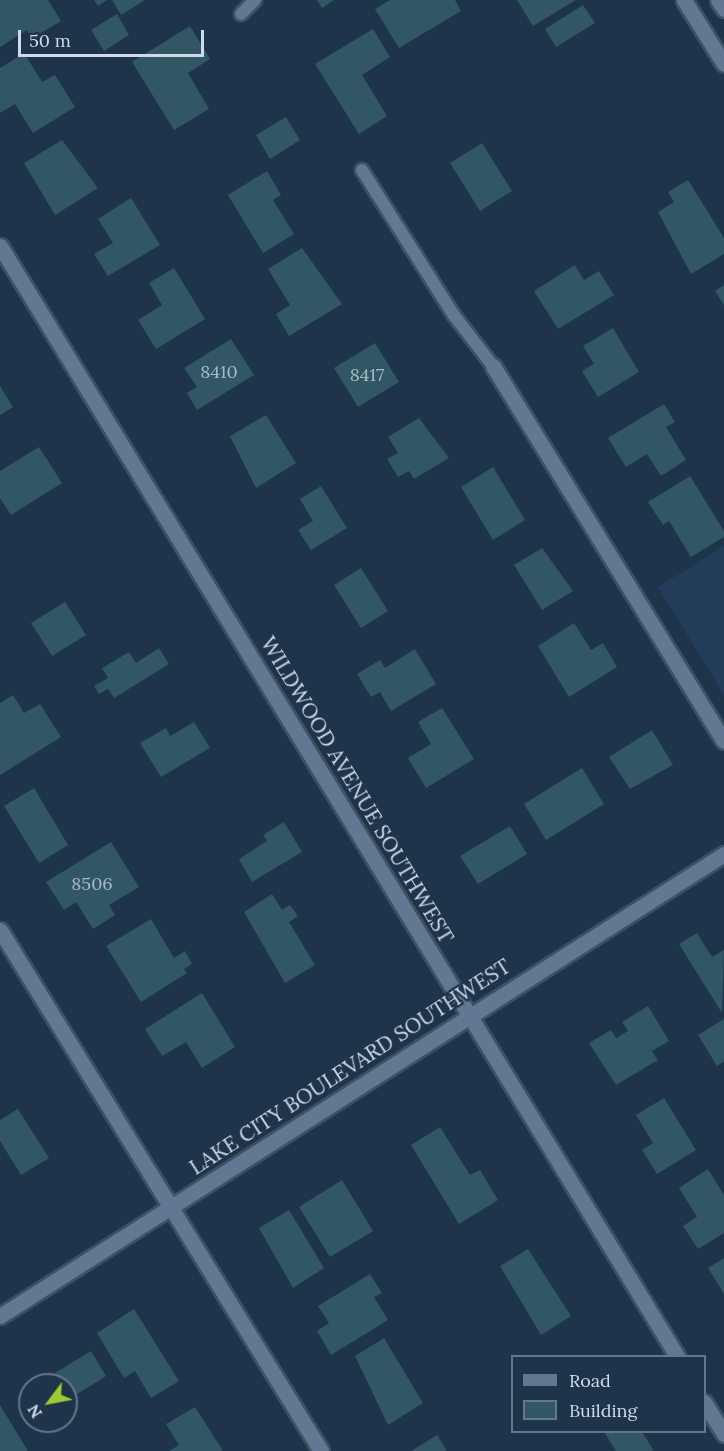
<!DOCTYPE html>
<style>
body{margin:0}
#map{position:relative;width:724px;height:1451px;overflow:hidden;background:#1e344a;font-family:Lora,serif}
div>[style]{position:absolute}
.built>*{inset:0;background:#223d59}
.building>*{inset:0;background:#315664}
.roads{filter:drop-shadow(2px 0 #3e5163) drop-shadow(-2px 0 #3e5163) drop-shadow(0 2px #3e5163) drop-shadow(0 -2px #3e5163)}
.lane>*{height:12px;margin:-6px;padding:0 6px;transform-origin:6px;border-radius:6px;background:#607892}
.street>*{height:15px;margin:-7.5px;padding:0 7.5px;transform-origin:7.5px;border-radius:7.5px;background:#607892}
.secondary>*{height:15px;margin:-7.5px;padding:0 7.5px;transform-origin:7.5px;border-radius:7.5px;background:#607892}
span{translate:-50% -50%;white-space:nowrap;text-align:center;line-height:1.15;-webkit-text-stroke:4.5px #1e344a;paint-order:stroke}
.number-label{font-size:18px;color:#a7bac8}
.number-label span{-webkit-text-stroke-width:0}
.street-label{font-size:21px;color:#cedcea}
.legend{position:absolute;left:511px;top:1355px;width:195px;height:78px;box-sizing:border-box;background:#1e344a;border:2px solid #64778a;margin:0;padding:8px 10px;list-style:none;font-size:18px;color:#cedcea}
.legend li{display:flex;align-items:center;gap:12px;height:30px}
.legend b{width:30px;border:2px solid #64778a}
.north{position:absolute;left:18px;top:1373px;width:60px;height:60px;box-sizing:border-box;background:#1e344a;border:2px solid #64778a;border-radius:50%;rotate:238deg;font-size:16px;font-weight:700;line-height:24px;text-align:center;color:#cedcea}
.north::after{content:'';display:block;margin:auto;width:21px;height:27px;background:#9dca2f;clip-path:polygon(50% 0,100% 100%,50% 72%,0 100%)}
.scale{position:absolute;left:18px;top:30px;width:186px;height:27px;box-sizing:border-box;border:3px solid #cedcea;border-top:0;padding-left:8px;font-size:18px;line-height:21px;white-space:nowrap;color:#cedcea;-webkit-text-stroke:4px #1e344a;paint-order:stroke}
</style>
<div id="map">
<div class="built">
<div style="clip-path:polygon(724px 546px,724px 695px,658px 587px)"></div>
</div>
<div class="building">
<div style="clip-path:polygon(0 0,48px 0,61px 21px,31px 39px,27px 30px,0 47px)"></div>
<div style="clip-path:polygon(94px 0,107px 0,98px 6px)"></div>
<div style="clip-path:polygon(112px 0,145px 0,121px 15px)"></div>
<div style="clip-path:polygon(317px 0,334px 0,322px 8px)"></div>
<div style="clip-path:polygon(390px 0,455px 0,461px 11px,399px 48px,375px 9px)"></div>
<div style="clip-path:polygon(517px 0,576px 0,533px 26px)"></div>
<div style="clip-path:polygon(583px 5px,595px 23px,556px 47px,545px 29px)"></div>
<div style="clip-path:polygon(117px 14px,129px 35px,104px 51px,91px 30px)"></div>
<div style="clip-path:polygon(190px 26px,210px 59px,188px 73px,209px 109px,174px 130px,132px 62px)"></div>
<div style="clip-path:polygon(373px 29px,390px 57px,362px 75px,387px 116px,359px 134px,315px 64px)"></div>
<div style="clip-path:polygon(24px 53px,42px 82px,55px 75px,75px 107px,33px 133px,15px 104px,0 113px,0 68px)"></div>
<div style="clip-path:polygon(286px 117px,300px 140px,270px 159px,256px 135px)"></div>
<div style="clip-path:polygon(62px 140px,98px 188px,55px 215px,24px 163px)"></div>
<div style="clip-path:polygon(482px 143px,512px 191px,480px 211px,450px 163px)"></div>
<div style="clip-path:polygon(267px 171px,281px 195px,273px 200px,294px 234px,263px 253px,228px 195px)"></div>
<div style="clip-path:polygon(688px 180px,724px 238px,724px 254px,691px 274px,658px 212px,674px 202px,668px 192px)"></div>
<div style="clip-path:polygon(131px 198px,160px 245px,108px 276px,94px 254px,113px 243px,98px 219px)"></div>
<div style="clip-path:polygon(302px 248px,342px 304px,289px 336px,276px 314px,290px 305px,268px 269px)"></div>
<div style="clip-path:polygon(575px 265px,584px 280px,599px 271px,614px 295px,558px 329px,534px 291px)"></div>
<div style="clip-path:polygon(174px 268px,205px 319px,156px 349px,138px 320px,162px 305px,149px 283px)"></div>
<div style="clip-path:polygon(724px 285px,724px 305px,715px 291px)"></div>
<div style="clip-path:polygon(613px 328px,639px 372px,598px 397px,582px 371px,594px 364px,583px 346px)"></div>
<div style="clip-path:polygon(231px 339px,254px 375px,197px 410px,187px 393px,197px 387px,184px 368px)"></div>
<div style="clip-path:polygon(375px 343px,399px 382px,358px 407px,334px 368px)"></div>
<div style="clip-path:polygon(0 386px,13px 407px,0 415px)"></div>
<div style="clip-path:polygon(664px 404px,675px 422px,666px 427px,686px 460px,661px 476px,647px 454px,626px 467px,608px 438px)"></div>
<div style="clip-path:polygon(266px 415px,296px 463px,256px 488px,230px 436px)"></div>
<div style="clip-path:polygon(419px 418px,449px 458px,414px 479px,409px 471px,398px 477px,387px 459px,398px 453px,388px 437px)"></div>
<div style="clip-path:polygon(39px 447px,62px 483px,11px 515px,0 498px,0 471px)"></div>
<div style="clip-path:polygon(493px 467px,525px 520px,493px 540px,461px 487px)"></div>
<div style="clip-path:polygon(690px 476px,724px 531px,724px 537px,691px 557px,669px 521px,663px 525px,648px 502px)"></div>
<div style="clip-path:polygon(321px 486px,347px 528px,311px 550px,298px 530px,313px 521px,300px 499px)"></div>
<div style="clip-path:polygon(542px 548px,573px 591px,542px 610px,514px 565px)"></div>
<div style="clip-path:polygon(361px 568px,388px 611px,361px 628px,334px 585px)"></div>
<div style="clip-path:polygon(65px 602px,86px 635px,52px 656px,31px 623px)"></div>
<div style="clip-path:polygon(574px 623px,591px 650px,603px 643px,617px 667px,569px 697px,538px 646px)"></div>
<div style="clip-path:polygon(159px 648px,169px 664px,114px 698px,108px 689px,99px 694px,94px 686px,108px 678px,102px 668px,129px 652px,136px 663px)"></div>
<div style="clip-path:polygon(415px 649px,436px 684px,391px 711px,380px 692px,371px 697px,357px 674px,380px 660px,385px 668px)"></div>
<div style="clip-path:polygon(13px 695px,24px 713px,40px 704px,61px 737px,0 775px,0 703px)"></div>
<div style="clip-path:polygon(442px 708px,474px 759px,426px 788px,408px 758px,431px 744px,418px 722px)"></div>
<div style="clip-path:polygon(194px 722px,210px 748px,161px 777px,140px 743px,166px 728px,170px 736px)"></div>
<div style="clip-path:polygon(652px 730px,673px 765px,630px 789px,609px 757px)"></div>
<div style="clip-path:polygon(582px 768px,604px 804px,546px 840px,524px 804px)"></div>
<div style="clip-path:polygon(34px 788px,68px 845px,39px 863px,4px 806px)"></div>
<div style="clip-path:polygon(284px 822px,302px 852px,252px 882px,239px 859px,267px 841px,263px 835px)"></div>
<div style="clip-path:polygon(510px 826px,527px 854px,478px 884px,460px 856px)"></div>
<div style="clip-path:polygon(111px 842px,139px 887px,109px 905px,115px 915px,93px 929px,76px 902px,64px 910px,46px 882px)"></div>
<div style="clip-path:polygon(272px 894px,282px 910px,290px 905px,298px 916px,289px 922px,315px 965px,285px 983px,244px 912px)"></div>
<div style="clip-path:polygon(151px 919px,174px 958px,185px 951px,192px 964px,184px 969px,187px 973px,141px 1002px,106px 946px)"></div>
<div style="clip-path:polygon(697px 933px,712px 957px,724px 950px,722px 1013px,679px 944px)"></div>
<div style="clip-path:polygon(202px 993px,235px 1047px,202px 1068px,186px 1042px,162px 1056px,145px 1029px)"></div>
<div style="clip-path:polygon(648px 1006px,669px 1041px,652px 1051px,658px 1060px,616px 1085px,589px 1043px,611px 1030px,616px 1038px,628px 1031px,622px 1022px)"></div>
<div style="clip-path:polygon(724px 1019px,724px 1061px,717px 1066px,698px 1035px)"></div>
<div style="clip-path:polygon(664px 1098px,696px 1150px,657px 1174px,642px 1150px,653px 1143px,636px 1115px)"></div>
<div style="clip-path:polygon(18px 1109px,49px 1158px,21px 1175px,0 1141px,0 1120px)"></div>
<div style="clip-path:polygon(440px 1127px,470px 1175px,480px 1170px,498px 1200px,459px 1224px,411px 1145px)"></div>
<div style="clip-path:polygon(708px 1169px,724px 1195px,724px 1233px,698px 1249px,683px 1226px,697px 1217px,679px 1188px)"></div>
<div style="clip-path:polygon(342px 1180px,373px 1231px,330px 1257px,299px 1207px)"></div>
<div style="clip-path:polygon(289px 1210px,324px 1268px,293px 1288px,259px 1228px)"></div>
<div style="clip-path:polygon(528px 1249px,571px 1316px,541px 1335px,500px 1266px)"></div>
<div style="clip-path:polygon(724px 1258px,724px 1294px,708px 1268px)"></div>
<div style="clip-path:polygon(370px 1274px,382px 1293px,374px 1297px,388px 1320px,331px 1355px,317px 1331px,329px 1323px,318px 1306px)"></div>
<div style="clip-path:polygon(134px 1309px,179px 1381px,151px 1398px,135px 1371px,124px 1378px,97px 1333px)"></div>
<div style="clip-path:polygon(384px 1338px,423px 1403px,388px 1425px,355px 1356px)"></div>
<div style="clip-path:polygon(91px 1351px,106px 1376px,71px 1398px,55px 1373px)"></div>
<div style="clip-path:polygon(0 1405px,28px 1451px,0 1451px)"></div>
<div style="clip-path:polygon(195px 1407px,223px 1451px,169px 1451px,179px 1445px,166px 1424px)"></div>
<div style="clip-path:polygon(604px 1432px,642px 1432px,654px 1451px,616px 1451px)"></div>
<div style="clip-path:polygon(437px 1435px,447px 1451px,411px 1451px)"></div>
</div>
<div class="roads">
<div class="lane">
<div style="left:241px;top:14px;width:20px;rotate:-45deg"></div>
<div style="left:362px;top:170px;width:170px;rotate:57.7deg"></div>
<div style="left:453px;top:314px;width:66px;rotate:52.4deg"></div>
</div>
<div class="street">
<div style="left:0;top:246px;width:1300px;rotate:58.62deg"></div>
<div style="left:493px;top:366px;width:440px;rotate:58.4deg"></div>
<div style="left:0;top:930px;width:612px;rotate:58.36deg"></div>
<div style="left:704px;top:1402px;width:38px;rotate:58deg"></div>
</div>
<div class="secondary">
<div style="left:684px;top:0;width:75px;rotate:58deg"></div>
<div style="left:718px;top:0;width:11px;rotate:56deg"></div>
<div style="left:0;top:1316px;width:859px;rotate:-32.54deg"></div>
</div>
</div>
<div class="number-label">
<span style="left:219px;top:372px">8410</span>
<span style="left:367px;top:375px">8417</span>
<span style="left:92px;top:884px">8506</span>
</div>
<div class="street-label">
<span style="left:357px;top:790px;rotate:59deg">WILDWOOD AVENUE SOUTHWEST</span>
<span style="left:350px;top:1067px;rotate:-33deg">LAKE CITY BOULEVARD SOUTHWEST</span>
</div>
<ul class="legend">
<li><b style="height:8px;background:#607892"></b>Road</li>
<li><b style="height:16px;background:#315664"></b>Building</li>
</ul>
<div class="north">N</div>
<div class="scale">50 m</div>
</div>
